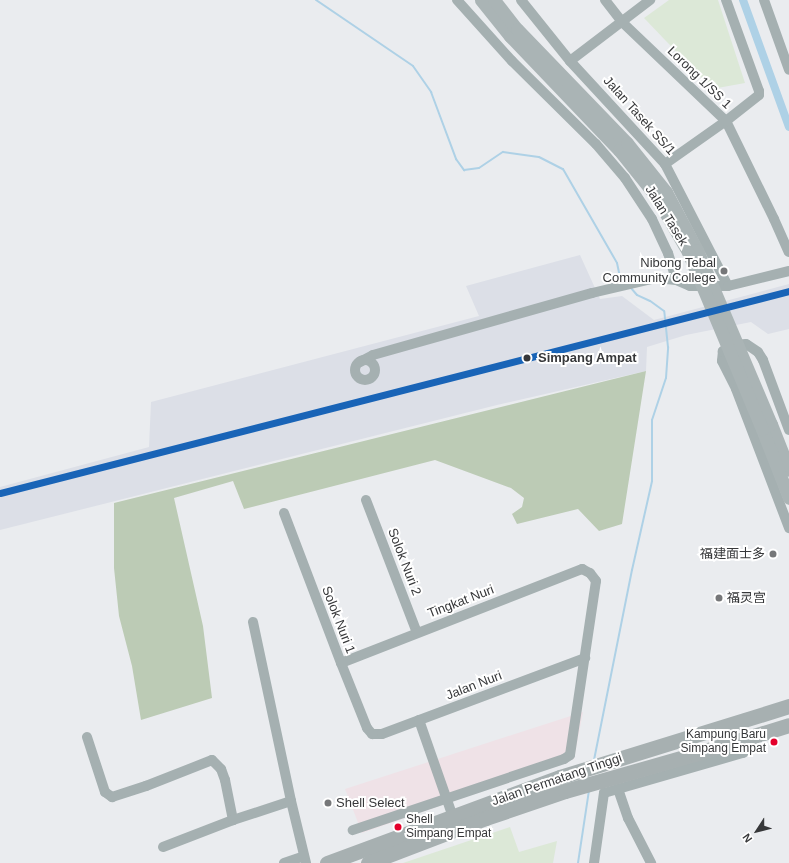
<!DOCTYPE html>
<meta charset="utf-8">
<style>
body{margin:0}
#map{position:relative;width:789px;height:863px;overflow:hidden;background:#eaecef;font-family:Helvetica,"Noto Sans SC",sans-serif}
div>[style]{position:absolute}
.commercial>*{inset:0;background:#efe2e7}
.built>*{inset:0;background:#dcdfe7}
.green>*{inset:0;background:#dce8d7}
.forest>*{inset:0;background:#bccbb5}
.stream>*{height:2px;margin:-1px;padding:0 1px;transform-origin:1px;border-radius:1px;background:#aed1e6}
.canal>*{height:8px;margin:-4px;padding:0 4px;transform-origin:4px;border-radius:4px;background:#aed1e6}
.minor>*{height:10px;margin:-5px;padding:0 5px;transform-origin:5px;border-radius:5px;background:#a5b0b1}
.minor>.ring{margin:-5px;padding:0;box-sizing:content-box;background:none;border:10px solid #a5b0b1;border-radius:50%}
.major>*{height:13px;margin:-6.5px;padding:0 6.5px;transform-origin:6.5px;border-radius:6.5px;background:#aab4b5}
.highway>*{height:15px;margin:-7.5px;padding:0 7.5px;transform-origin:7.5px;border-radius:7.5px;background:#a7b0b1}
.major-bridge>*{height:13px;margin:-6.5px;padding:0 6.5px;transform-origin:6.5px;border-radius:6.5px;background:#aab4b5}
.rail-1>*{height:7px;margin:-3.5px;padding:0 3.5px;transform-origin:3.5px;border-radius:3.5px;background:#1964b7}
.dots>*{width:11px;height:11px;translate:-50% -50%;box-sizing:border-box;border:2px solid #fff;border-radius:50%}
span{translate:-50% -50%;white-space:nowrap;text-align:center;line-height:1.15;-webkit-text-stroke:4px #fff;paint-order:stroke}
.bus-label{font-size:12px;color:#37383a}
.right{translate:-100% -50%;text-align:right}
.left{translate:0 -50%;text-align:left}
.street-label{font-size:13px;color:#37383a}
.poi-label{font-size:13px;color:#37383a}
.stop-label{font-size:13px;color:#37383a;font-weight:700}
.north{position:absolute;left:737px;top:811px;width:40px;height:40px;-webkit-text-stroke:3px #fff;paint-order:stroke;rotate:234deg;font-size:11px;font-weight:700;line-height:16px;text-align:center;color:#37383a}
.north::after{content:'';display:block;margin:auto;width:14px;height:18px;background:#37383a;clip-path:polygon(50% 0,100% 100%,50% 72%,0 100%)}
</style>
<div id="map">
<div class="commercial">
<div style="clip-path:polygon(583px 712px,574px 759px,362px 833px,345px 789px)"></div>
</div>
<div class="built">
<div style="clip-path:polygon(580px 255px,600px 299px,622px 296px,654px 320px,789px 284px,789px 329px,768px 334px,751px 322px,686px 335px,647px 347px,646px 371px,497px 405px,0 530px,0 487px,149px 447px,151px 402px,479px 316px,466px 286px)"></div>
</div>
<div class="green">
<div style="clip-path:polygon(669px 0,718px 0,745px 83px,712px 89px,644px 18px)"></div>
<div style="clip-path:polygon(510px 827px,519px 852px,557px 841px,553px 863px,403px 863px)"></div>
</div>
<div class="forest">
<div style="clip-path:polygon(646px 371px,622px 524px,599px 531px,578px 509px,517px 524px,512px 514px,522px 507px,524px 498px,511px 488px,435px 460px,244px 509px,233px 481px,174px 498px,203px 626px,212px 698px,141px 720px,132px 666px,119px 616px,114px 568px,114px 503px)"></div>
</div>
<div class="stream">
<div style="left:316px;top:0;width:117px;rotate:34.2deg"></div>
<div style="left:413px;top:66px;width:32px;rotate:55deg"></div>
<div style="left:431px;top:92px;width:72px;rotate:69.5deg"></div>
<div style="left:456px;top:159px;width:14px;rotate:54deg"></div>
<div style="left:464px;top:170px;width:15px;rotate:-8deg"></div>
<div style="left:479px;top:168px;width:29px;rotate:-34deg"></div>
<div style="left:503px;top:152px;width:36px;rotate:8deg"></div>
<div style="left:539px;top:157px;width:27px;rotate:27deg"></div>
<div style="left:563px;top:169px;width:108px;rotate:60.1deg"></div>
<div style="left:617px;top:263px;width:14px;rotate:78deg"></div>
<div style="left:620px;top:277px;width:8px;rotate:50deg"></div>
<div style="left:594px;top:760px;width:194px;rotate:-78.7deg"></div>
<div style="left:632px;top:570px;width:91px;rotate:-77.3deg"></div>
<div style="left:652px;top:481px;width:61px;rotate:-90deg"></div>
<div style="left:652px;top:420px;width:44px;rotate:-71.6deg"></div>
<div style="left:666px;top:378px;width:31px;rotate:-86deg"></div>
<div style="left:668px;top:347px;width:36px;rotate:-96deg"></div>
<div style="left:664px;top:311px;width:17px;rotate:-144deg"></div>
<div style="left:650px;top:301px;width:14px;rotate:-155deg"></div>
<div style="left:637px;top:295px;width:11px;rotate:-131deg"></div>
<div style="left:578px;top:863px;width:74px;rotate:-81.4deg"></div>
</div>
<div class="canal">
<div style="left:743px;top:0;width:135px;rotate:70.1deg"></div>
</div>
<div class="minor">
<div style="left:457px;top:0;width:82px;rotate:48deg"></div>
<div style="left:512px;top:61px;width:118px;rotate:44.7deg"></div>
<div style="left:596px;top:144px;width:45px;rotate:49.5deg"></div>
<div style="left:625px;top:178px;width:49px;rotate:56.6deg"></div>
<div style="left:652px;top:219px;width:38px;rotate:65deg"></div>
<div style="left:668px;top:253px;width:28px;rotate:73deg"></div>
<div style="left:521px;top:0;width:78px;rotate:51.2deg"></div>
<div style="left:570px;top:61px;width:140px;rotate:47.3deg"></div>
<div style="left:665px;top:164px;width:137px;rotate:62.7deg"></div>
<div style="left:605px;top:0;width:28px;rotate:52deg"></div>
<div style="left:622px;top:22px;width:144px;rotate:43.6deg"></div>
<div style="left:726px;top:121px;width:109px;rotate:63.9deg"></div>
<div style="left:774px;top:219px;width:36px;rotate:66deg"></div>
<div style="left:764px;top:0;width:74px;rotate:70.3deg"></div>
<div style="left:570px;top:61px;width:101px;rotate:-37.3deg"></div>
<div style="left:665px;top:164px;width:75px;rotate:-35.2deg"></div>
<div style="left:726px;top:121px;width:42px;rotate:-38.2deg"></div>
<div style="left:759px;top:95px;width:4px;rotate:-90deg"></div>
<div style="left:759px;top:91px;width:97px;rotate:-109.9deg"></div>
<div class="ring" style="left:355px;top:360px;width:10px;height:10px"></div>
<div style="left:360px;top:362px;width:15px;rotate:-28deg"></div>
<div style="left:373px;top:355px;width:228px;rotate:-15.8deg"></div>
<div style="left:592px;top:293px;width:66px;rotate:-13.2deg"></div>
<div style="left:656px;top:278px;width:20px;rotate:6deg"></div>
<div style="left:676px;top:280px;width:15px;rotate:23deg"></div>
<div style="left:690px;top:286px;width:38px"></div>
<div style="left:728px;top:286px;width:63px;rotate:-13.8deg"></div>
<div style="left:789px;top:430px;width:75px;rotate:-110.4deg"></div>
<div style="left:763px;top:360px;width:9px;rotate:-122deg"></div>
<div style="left:758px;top:352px;width:14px;rotate:-146deg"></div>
<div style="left:746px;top:344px;width:12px;rotate:175deg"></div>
<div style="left:734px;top:345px;width:13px;rotate:151deg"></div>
<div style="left:723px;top:351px;width:10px;rotate:96deg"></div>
<div style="left:722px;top:361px;width:31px;rotate:63deg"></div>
<div style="left:736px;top:389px;width:149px;rotate:69.1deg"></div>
<div style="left:366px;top:500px;width:142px;rotate:69deg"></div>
<div style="left:284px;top:513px;width:160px;rotate:69.2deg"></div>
<div style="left:341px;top:663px;width:70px;rotate:68.2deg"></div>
<div style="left:367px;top:728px;width:8px;rotate:50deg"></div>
<div style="left:372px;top:734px;width:10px"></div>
<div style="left:382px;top:734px;width:217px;rotate:-20.5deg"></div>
<div style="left:253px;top:622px;width:183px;rotate:78deg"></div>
<div style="left:291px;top:801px;width:64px;rotate:76.4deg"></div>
<div style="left:341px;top:663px;width:259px;rotate:-21.3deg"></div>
<div style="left:582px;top:569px;width:9px;rotate:27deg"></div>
<div style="left:590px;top:573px;width:10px;rotate:53deg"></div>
<div style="left:596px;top:581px;width:176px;rotate:98.5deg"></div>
<div style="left:570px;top:755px;width:7px;rotate:146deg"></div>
<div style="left:564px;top:759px;width:223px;rotate:161.4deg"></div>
<div style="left:419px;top:720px;width:103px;rotate:70.7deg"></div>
<div style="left:87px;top:737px;width:58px;rotate:71.9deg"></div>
<div style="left:105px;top:792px;width:9px;rotate:36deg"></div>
<div style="left:112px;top:797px;width:36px;rotate:-18deg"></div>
<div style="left:146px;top:786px;width:71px;rotate:-21.5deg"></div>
<div style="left:212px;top:760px;width:13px;rotate:45deg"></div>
<div style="left:221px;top:769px;width:12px;rotate:70deg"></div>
<div style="left:225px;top:780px;width:41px;rotate:78.7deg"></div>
<div style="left:618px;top:789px;width:31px;rotate:71deg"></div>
<div style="left:628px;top:818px;width:51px;rotate:62.9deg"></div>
<div style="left:163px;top:847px;width:75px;rotate:-21.1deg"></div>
<div style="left:233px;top:820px;width:61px;rotate:-18.1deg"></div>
<div style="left:284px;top:863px;width:21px;rotate:-19deg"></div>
<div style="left:594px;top:863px;width:71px;rotate:-81.9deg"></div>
<div style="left:604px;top:793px;width:145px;rotate:-16.1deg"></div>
<div style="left:743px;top:753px;width:4px;rotate:-104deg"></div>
<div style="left:742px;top:749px;width:12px;rotate:-66deg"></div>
</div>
<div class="major">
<div style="left:481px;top:0;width:46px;rotate:51.1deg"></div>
<div style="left:510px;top:36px;width:158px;rotate:46.3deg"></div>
<div style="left:619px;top:150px;width:58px;rotate:51.3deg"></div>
<div style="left:655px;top:195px;width:66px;rotate:59.9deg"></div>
<div style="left:494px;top:0;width:37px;rotate:52deg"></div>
<div style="left:517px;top:29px;width:158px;rotate:46deg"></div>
<div style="left:627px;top:143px;width:63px;rotate:51.5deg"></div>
<div style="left:666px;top:192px;width:66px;rotate:61.9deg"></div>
<div style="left:771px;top:424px;width:49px;rotate:68.6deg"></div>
<div style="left:762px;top:429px;width:74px;rotate:68.6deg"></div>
</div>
<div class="highway">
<div style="left:327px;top:863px;width:248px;rotate:-20.3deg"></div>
<div style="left:560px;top:777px;width:240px;rotate:-17.2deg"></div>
<div style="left:368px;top:863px;width:126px;rotate:-20.9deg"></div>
<div style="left:486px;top:818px;width:83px;rotate:-18.9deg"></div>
<div style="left:565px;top:791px;width:135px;rotate:-15.9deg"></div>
<div style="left:695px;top:754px;width:98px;rotate:-17.1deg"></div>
</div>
<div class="major-bridge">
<div style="left:697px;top:250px;width:189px;rotate:67deg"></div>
<div style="left:688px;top:252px;width:192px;rotate:67.3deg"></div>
</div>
<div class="rail-1">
<div style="left:0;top:493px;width:814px;rotate:-14.36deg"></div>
</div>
<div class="dots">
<div style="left:724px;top:271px;background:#767779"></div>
<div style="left:527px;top:358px;background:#37383a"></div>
<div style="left:773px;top:554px;background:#767779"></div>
<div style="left:719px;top:598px;background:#767779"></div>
<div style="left:774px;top:742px;background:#e4002b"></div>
<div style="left:328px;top:803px;background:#767779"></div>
<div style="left:398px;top:827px;background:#e4002b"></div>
</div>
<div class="bus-label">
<span class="right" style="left:766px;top:742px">Kampung Baru<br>Simpang Empat</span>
<span class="left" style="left:406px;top:827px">Shell<br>Simpang Empat</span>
</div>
<div class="street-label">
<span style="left:699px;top:78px;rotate:44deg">Lorong 1/SS 1</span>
<span style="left:639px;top:116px;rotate:48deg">Jalan Tasek SS/1</span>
<span style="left:666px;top:216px;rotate:58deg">Jalan Tasek</span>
<span style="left:404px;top:562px;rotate:69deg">Solok Nuri 2</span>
<span style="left:461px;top:602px;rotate:-21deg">Tingkat Nuri</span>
<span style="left:338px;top:620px;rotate:69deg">Solok Nuri 1</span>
<span style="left:474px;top:686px;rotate:-21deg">Jalan Nuri</span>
<span style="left:557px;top:780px;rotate:-19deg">Jalan Permatang Tinggi</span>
</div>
<div class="poi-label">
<span class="right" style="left:716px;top:271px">Nibong Tebal<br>Community College</span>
<span class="right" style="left:765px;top:554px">福建面士多</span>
<span class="left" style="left:727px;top:598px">福灵宫</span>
<span class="left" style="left:336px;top:803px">Shell Select</span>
</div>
<div class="stop-label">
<span class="left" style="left:538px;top:358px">Simpang Ampat</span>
</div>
<div class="north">N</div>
</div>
